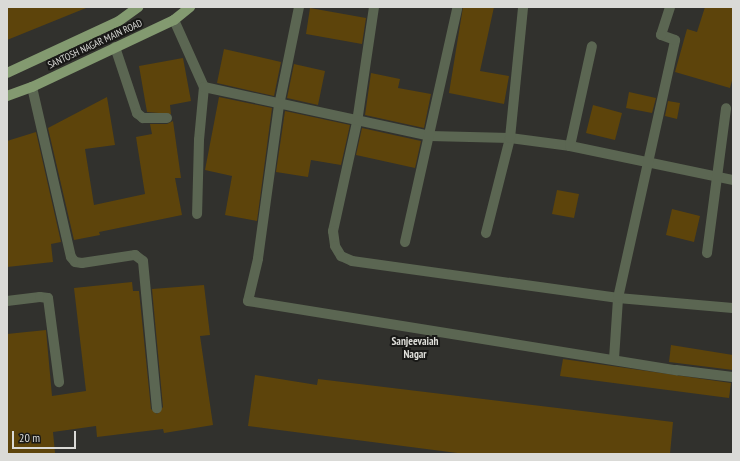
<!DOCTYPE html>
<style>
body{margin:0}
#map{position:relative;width:740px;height:461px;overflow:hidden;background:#31312d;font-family:"PT Sans Narrow",sans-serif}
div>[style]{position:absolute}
.building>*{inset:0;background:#5d440b}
.minor>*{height:10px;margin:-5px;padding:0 5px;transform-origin:5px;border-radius:5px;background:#5b6652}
.major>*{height:10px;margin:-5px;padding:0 5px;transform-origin:5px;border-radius:5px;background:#839a70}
span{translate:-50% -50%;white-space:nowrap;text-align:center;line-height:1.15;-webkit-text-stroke:4px #191917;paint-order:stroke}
.street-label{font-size:10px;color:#dadad7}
.neighbourhood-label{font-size:11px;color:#dfdfda;font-weight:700}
.frame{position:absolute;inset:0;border:8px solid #dadad7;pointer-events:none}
.scale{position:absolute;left:12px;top:431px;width:64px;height:18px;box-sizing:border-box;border:2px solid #dadad7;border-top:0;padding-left:5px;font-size:12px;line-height:14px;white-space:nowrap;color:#dadad7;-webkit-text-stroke:3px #191917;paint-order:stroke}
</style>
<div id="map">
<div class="building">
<div style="clip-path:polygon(7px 7px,86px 7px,86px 8px,7px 40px)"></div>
<div style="clip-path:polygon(463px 7px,494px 7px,480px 71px,509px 76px,504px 104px,449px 93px)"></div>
<div style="clip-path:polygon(705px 7px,733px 7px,733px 77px,730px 88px,675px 72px,687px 29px,697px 32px)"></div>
<div style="clip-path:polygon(310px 8px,366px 18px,362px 44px,306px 34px)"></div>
<div style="clip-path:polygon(224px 49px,281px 62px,274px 96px,217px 83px)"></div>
<div style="clip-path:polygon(183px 58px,191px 101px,170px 105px,171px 114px,147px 112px,139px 66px)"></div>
<div style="clip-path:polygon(294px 64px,325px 71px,318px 105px,287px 98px)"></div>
<div style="clip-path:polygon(371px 73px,400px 79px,398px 88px,431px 94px,424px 128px,365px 115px)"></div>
<div style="clip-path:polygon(629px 92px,656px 98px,652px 113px,626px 108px)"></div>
<div style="clip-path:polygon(107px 97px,115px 145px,85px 149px,94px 205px,145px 194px,136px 137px,152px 134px,150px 124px,167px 124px,173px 121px,181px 178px,175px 178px,182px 215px,99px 232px,100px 235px,74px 240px,48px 128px)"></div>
<div style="clip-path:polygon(219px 97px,272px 108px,257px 221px,225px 215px,232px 176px,205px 170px)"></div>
<div style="clip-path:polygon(668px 101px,680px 103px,677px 119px,665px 116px)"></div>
<div style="clip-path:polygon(593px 105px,622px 113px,615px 140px,586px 133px)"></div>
<div style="clip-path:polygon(285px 111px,350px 125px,341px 165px,311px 160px,308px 177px,276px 172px)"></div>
<div style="clip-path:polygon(362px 128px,421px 141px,415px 168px,356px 155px)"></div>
<div style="clip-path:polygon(36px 132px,61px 242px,51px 244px,53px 262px,7px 267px,7px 141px)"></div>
<div style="clip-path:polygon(557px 190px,579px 194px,574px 218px,552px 214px)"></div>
<div style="clip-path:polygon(672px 209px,700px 216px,694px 242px,666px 235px)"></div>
<div style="clip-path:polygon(132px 282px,133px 291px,139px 291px,151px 409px,157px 414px,163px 407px,152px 289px,204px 285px,210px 335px,200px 336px,213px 425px,164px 433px,163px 429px,97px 437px,96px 426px,53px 432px,55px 453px,7px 454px,7px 334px,46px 330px,52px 396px,86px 391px,74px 288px)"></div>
<div style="clip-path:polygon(671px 345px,733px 355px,733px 370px,669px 362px)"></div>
<div style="clip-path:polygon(563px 359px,731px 383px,729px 398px,560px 376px)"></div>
<div style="clip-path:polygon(255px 375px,317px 385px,318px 379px,673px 422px,670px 454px,465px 454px,248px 426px)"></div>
</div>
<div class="minor">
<div style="left:299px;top:7px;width:100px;rotate:101.5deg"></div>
<div style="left:279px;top:105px;width:155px;rotate:97.8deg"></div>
<div style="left:258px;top:259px;width:43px;rotate:103.4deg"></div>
<div style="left:248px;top:301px;width:434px;rotate:9.2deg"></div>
<div style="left:676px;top:370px;width:57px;rotate:7deg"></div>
<div style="left:374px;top:7px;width:116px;rotate:98.4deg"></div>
<div style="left:357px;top:122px;width:112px;rotate:102.4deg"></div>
<div style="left:333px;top:231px;width:15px;rotate:82deg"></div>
<div style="left:335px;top:246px;width:12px;rotate:59deg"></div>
<div style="left:341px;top:256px;width:12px;rotate:24deg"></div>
<div style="left:352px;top:261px;width:269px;rotate:7.9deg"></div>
<div style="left:618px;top:298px;width:115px;rotate:5deg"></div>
<div style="left:174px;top:20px;width:73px;rotate:65.9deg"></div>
<div style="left:204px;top:87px;width:53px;rotate:95.4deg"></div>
<div style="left:199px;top:140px;width:74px;rotate:91.5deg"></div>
<div style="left:115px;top:47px;width:70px;rotate:71.6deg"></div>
<div style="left:137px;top:113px;width:8px;rotate:40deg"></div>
<div style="left:143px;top:118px;width:24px"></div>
<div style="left:32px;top:87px;width:174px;rotate:77.1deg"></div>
<div style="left:71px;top:257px;width:6px;rotate:51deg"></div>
<div style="left:75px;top:262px;width:7px;rotate:8deg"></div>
<div style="left:82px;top:263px;width:54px;rotate:-8.6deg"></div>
<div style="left:135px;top:255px;width:10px;rotate:37deg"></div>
<div style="left:143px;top:261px;width:148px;rotate:84.6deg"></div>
<div style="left:204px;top:87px;width:231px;rotate:12.2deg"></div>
<div style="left:430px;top:136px;width:80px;rotate:1.4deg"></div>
<div style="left:510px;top:138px;width:61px;rotate:7.6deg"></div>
<div style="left:570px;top:146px;width:167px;rotate:11.8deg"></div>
<div style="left:570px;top:146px;width:102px;rotate:-77.6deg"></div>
<div style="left:486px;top:233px;width:98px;rotate:-75.8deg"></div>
<div style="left:510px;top:138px;width:132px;rotate:-84.3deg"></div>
<div style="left:405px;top:242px;width:239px;rotate:-77.4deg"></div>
<div style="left:707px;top:253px;width:146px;rotate:-82.5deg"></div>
<div style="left:7px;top:301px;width:33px;rotate:-7deg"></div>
<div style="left:40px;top:297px;width:8px;rotate:7deg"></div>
<div style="left:48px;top:298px;width:85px;rotate:82.5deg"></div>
<div style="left:614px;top:359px;width:61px;rotate:-86.2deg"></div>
<div style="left:618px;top:298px;width:264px;rotate:-77.5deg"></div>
<div style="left:675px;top:40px;width:15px;rotate:-160deg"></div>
<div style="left:661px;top:35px;width:29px;rotate:-72deg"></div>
</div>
<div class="major">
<div style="left:7px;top:73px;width:123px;rotate:-24.9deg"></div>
<div style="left:119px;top:21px;width:24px;rotate:-36deg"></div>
<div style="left:7px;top:96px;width:27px;rotate:-20deg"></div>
<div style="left:32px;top:87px;width:157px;rotate:-25.3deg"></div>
<div style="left:174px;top:20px;width:21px;rotate:-39deg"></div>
</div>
<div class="street-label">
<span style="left:95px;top:44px;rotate:-25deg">SANTOSH NAGAR MAIN ROAD</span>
</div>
<div class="neighbourhood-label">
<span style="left:415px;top:348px">Sanjeevaiah<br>Nagar</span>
</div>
<div class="frame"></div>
<div class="scale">20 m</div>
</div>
